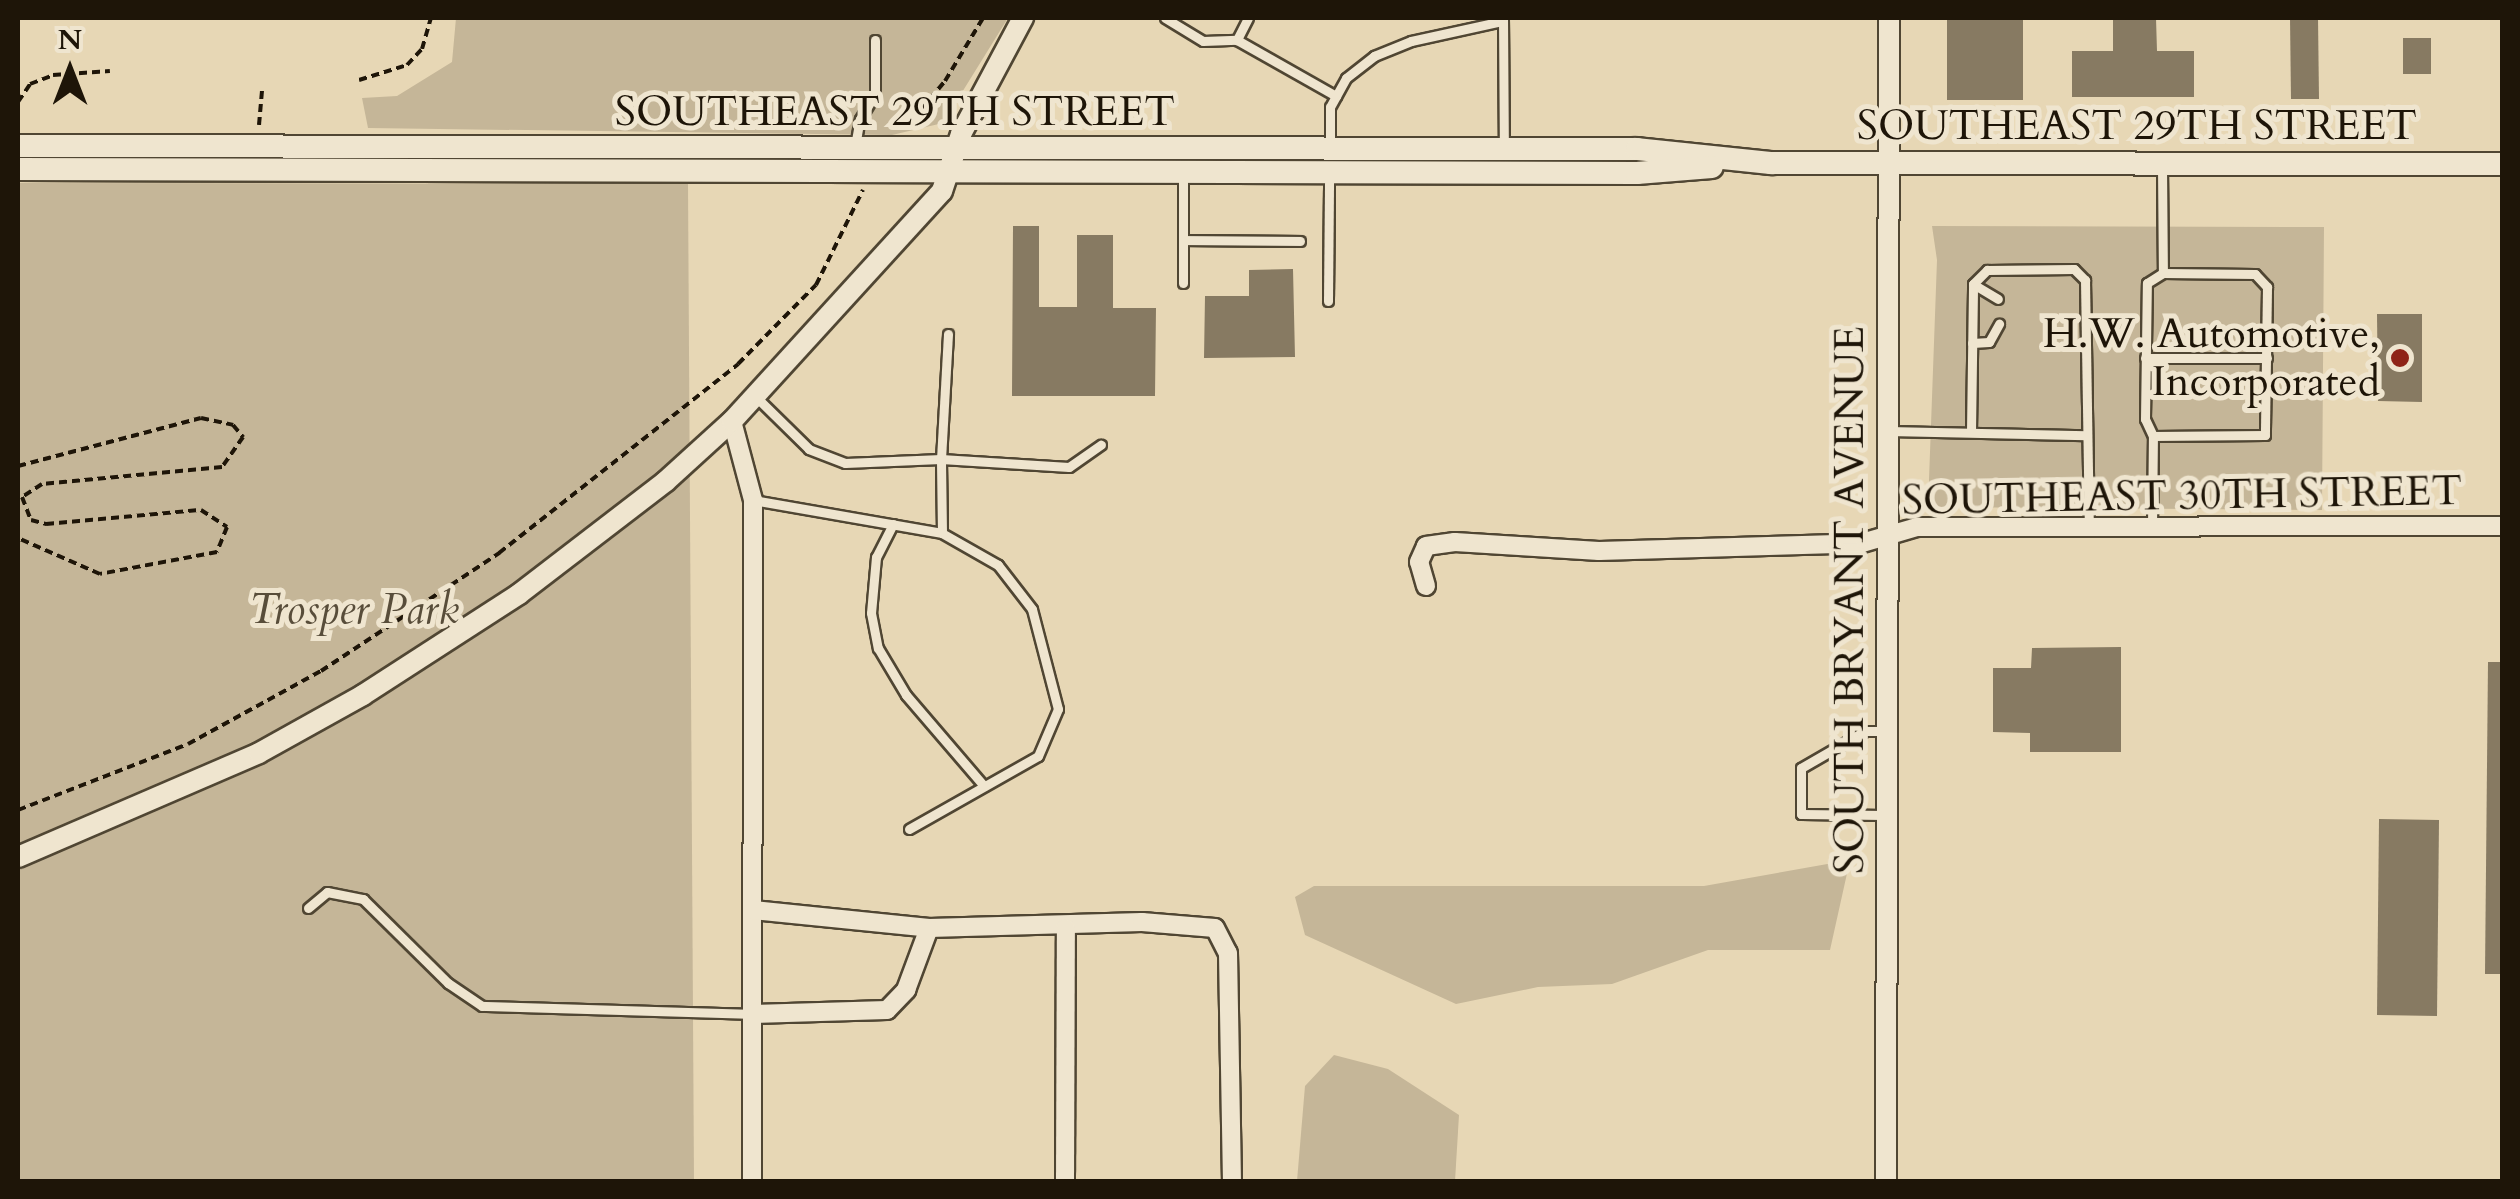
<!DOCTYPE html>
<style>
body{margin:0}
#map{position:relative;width:2520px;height:1199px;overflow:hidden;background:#e7d7b5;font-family:Cardo,serif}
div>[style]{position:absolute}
.green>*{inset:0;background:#c5b698}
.building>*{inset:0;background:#877a62}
.path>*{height:4px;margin-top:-2px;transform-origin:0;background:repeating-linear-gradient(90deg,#1e1508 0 8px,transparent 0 13px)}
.roads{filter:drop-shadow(2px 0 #504633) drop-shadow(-2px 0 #504633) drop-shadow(0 2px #504633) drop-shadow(0 -2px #504633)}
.service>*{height:9px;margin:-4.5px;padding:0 4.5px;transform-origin:4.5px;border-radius:4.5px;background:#efe5cf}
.minor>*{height:18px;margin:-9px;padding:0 9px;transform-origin:9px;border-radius:9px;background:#efe5cf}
.tertiary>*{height:20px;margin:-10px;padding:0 10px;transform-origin:10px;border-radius:10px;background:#efe5cf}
.secondary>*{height:22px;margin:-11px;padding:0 11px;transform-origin:11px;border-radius:11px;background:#efe5cf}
.dots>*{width:28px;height:28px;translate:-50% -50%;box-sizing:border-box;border:5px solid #efe5cf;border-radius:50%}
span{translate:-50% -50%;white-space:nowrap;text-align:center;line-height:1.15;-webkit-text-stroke:10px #efe5cf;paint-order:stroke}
.street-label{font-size:42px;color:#1e1508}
.poi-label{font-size:42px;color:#1e1508}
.right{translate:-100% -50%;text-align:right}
.park-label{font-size:42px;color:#584d3a;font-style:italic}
.frame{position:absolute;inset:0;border:20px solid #1e1508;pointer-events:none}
.north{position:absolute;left:20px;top:20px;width:100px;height:100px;-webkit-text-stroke:8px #efe5cf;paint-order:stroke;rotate:0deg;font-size:28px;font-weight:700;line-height:40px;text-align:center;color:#1e1508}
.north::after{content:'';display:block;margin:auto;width:35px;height:45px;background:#1e1508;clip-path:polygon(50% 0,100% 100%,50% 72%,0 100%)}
</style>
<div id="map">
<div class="green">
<div style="clip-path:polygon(456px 18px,1008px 18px,943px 123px,892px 135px,368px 128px,362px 98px,397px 96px,452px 62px)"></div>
<div style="clip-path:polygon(18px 183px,688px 184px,694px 1181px,18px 1182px)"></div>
<div style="clip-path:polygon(1932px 226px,2324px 227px,2322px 510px,1928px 507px,1937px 260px)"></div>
<div style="clip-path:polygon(1850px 860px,1830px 950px,1708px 950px,1612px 984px,1538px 987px,1456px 1004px,1305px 935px,1295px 897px,1314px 886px,1704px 886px)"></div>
<div style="clip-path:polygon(1334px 1055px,1388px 1069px,1459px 1115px,1455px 1181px,1297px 1181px,1305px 1086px)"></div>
</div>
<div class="building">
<div style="clip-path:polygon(1947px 18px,2023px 18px,2023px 100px,1947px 100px)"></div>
<div style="clip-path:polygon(2113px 18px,2156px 18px,2157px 51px,2194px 51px,2194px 97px,2072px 97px,2072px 51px,2113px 51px)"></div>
<div style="clip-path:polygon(2290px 18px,2318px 18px,2319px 99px,2291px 99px)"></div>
<div style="clip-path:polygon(2403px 38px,2431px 38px,2431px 74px,2403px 74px)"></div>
<div style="clip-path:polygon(1013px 226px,1039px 226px,1039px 307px,1077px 307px,1077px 235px,1113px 235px,1113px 308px,1156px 308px,1155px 396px,1012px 396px)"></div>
<div style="clip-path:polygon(1293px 269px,1295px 357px,1204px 358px,1205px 296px,1249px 296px,1249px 270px)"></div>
<div style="clip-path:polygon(2377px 314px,2422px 314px,2422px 402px,2378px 401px)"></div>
<div style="clip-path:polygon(2121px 647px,2121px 752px,2030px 752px,2030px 733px,1993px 732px,1993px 668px,2031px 668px,2032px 648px)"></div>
<div style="clip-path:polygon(2488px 662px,2502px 662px,2502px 974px,2485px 974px)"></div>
<div style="clip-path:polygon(2379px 819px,2439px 820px,2437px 1016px,2377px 1015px)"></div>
</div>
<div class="path">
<div style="left:359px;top:80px;width:50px;rotate:-17.4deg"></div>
<div style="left:407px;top:65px;width:22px;rotate:-47deg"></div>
<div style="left:422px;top:49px;width:32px;rotate:-74deg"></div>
<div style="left:18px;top:102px;width:22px;rotate:-56deg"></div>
<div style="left:30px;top:84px;width:25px;rotate:-21deg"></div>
<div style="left:53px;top:75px;width:57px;rotate:-4deg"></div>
<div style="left:259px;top:125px;width:35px;rotate:-85deg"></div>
<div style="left:905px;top:129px;width:62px;rotate:-50.2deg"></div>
<div style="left:945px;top:81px;width:74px;rotate:-58.9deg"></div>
<div style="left:18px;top:466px;width:189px;rotate:-14.7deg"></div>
<div style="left:201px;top:418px;width:33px;rotate:12deg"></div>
<div style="left:233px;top:425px;width:16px;rotate:50deg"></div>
<div style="left:243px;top:437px;width:37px;rotate:125deg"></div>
<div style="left:222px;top:467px;width:181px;rotate:174.6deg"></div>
<div style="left:42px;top:484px;width:24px;rotate:147deg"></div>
<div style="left:22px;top:497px;width:25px;rotate:69deg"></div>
<div style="left:31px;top:520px;width:16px;rotate:15deg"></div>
<div style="left:46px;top:524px;width:156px;rotate:-5.2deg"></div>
<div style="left:201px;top:510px;width:31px;rotate:33deg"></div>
<div style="left:227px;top:527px;width:27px;rotate:112deg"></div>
<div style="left:217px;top:552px;width:119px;rotate:169.4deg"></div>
<div style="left:100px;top:574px;width:90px;rotate:-156.3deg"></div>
<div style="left:18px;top:810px;width:182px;rotate:-21.2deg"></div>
<div style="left:188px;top:744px;width:152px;rotate:-28.8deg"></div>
<div style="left:321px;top:671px;width:214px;rotate:-33.5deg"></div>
<div style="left:499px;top:553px;width:305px;rotate:-38.3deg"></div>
<div style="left:738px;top:364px;width:111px;rotate:-45.4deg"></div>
<div style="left:816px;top:285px;width:106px;rotate:-63.7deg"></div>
</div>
<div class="roads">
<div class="service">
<div style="left:1165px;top:18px;width:44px;rotate:31.2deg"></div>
<div style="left:1203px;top:41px;width:34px;rotate:-2deg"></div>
<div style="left:1248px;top:18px;width:25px;rotate:117deg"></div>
<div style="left:1237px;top:40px;width:114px;rotate:29.5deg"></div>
<div style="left:1503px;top:18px;width:130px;rotate:89.6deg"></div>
<div style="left:855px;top:146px;width:27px;rotate:-80deg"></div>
<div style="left:860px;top:119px;width:29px;rotate:-59deg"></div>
<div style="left:875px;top:94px;width:54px;rotate:-90deg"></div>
<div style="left:1330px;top:147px;width:40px;rotate:-90deg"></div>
<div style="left:1330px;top:107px;width:33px;rotate:-61deg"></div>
<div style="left:1346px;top:78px;width:36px;rotate:-38deg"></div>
<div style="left:1374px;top:56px;width:40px;rotate:-22deg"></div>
<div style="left:1411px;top:41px;width:94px;rotate:-12.3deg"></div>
<div style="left:2162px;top:167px;width:106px;rotate:89.5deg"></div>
<div style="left:2163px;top:273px;width:92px;rotate:0.6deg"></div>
<div style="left:2255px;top:274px;width:18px;rotate:47deg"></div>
<div style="left:2267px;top:287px;width:148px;rotate:90.8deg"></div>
<div style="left:2265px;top:435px;width:112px;rotate:179.5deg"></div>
<div style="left:2153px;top:436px;width:19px;rotate:-115deg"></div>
<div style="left:2145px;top:419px;width:136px;rotate:-89.2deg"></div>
<div style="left:2147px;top:283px;width:19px;rotate:-32deg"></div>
<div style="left:1183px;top:240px;width:117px;rotate:0.5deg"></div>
<div style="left:1183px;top:283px;width:107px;rotate:-90deg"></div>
<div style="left:1973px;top:284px;width:29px;rotate:31deg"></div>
<div style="left:1328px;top:301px;width:126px;rotate:-89.5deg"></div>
<div style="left:948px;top:334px;width:125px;rotate:93.2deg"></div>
<div style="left:941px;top:459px;width:128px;rotate:3.6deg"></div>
<div style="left:1069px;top:467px;width:39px;rotate:-35deg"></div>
<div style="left:1972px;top:343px;width:17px;rotate:-3deg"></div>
<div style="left:1989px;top:342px;width:21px;rotate:-61deg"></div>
<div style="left:2145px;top:358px;width:122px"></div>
<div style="left:1888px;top:431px;width:198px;rotate:1.2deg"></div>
<div style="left:1971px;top:432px;width:148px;rotate:-89.2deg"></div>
<div style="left:1973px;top:284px;width:20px;rotate:-45deg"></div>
<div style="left:1987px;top:270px;width:87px;rotate:-0.7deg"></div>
<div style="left:2074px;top:269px;width:16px;rotate:45deg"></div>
<div style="left:2085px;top:280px;width:247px;rotate:89.1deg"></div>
<div style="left:753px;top:500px;width:192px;rotate:9.9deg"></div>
<div style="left:942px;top:533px;width:74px;rotate:-90.8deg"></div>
<div style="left:941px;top:459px;width:96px;rotate:177.6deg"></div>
<div style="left:845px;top:463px;width:39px;rotate:-159deg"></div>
<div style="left:809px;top:449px;width:76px;rotate:-135.5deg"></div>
<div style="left:893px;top:524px;width:37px;rotate:117deg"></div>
<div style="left:876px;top:557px;width:56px;rotate:95.1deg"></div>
<div style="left:871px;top:613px;width:36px;rotate:79deg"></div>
<div style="left:878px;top:648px;width:55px;rotate:59.2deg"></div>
<div style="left:906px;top:695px;width:120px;rotate:49.4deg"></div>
<div style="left:2152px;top:527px;width:91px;rotate:-89.4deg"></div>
<div style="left:1884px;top:815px;width:83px;rotate:-179.3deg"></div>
<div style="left:1801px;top:814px;width:46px;rotate:-90deg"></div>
<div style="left:1801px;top:768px;width:74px;rotate:-30deg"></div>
<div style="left:1865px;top:731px;width:21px"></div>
<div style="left:909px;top:829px;width:148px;rotate:-29.5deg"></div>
<div style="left:1038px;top:756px;width:51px;rotate:-66.9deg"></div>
<div style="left:1058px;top:709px;width:103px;rotate:-104.6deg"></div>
<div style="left:1032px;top:609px;width:56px;rotate:-127.7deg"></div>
<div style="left:998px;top:565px;width:64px;rotate:-150.3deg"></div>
<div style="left:308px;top:908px;width:25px;rotate:-40deg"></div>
<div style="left:327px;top:892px;width:37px;rotate:11deg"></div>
<div style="left:363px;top:899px;width:120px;rotate:44.7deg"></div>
<div style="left:448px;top:983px;width:41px;rotate:34.1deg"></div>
<div style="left:482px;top:1006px;width:269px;rotate:1.7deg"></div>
</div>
<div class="minor">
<div style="left:732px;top:421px;width:82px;rotate:75.1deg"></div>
<div style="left:753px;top:500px;width:682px;rotate:90.08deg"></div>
<div style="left:1426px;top:586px;width:25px;rotate:-106deg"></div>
<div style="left:1419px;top:562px;width:17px;rotate:-66deg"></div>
<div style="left:1426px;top:546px;width:29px;rotate:-8deg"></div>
<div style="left:1455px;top:542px;width:144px;rotate:3.6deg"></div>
<div style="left:1599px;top:551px;width:263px;rotate:-1.7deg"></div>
<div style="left:1862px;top:543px;width:57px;rotate:-16.2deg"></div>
<div style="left:1917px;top:527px;width:585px;rotate:-0.1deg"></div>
<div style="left:753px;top:910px;width:177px;rotate:5.8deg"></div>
<div style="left:929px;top:928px;width:213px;rotate:-1.6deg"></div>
<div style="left:1142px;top:922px;width:73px;rotate:4.7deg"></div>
<div style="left:1215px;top:928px;width:28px;rotate:63deg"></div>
<div style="left:1228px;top:953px;width:229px;rotate:89deg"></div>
<div style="left:753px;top:1014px;width:134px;rotate:-1.7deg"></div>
<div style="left:887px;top:1010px;width:28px;rotate:-46deg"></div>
<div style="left:906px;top:990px;width:66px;rotate:-69.6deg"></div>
<div style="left:1065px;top:1182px;width:254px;rotate:-89.8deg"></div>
</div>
<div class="tertiary">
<div style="left:18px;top:857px;width:262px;rotate:-23.3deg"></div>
<div style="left:259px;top:753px;width:119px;rotate:-29.1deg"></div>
<div style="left:363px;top:695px;width:186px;rotate:-32.9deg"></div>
<div style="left:519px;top:594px;width:185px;rotate:-37.5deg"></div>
<div style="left:666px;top:481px;width:89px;rotate:-42.3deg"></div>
<div style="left:732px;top:421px;width:311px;rotate:-47.6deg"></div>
<div style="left:942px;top:191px;width:60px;rotate:-71.6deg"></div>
<div style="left:961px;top:134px;width:132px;rotate:-61.9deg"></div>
<div style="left:1886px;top:1182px;width:1164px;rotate:-89.85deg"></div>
</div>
<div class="secondary">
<div style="left:18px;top:146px;width:1619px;rotate:0.11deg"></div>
<div style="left:1637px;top:149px;width:135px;rotate:6deg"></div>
<div style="left:1771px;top:163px;width:731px;rotate:0.08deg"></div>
<div style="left:18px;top:169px;width:1619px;rotate:0.14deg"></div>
<div style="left:1637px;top:173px;width:75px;rotate:-4.6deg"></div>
</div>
</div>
<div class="dots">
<div style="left:2400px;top:358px;background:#8f2418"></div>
</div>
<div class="street-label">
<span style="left:895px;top:112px">SOUTHEAST 29TH STREET</span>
<span style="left:2137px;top:126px">SOUTHEAST 29TH STREET</span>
<span style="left:2182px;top:496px;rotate:-1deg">SOUTHEAST 30TH STREET</span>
<span style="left:1850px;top:600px;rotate:-90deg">SOUTH BRYANT AVENUE</span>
</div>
<div class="poi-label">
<span class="right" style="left:2380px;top:358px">H.W. Automotive,<br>Incorporated</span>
</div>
<div class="park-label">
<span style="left:354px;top:610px">Trosper Park</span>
</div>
<div class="frame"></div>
<div class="north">N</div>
</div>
